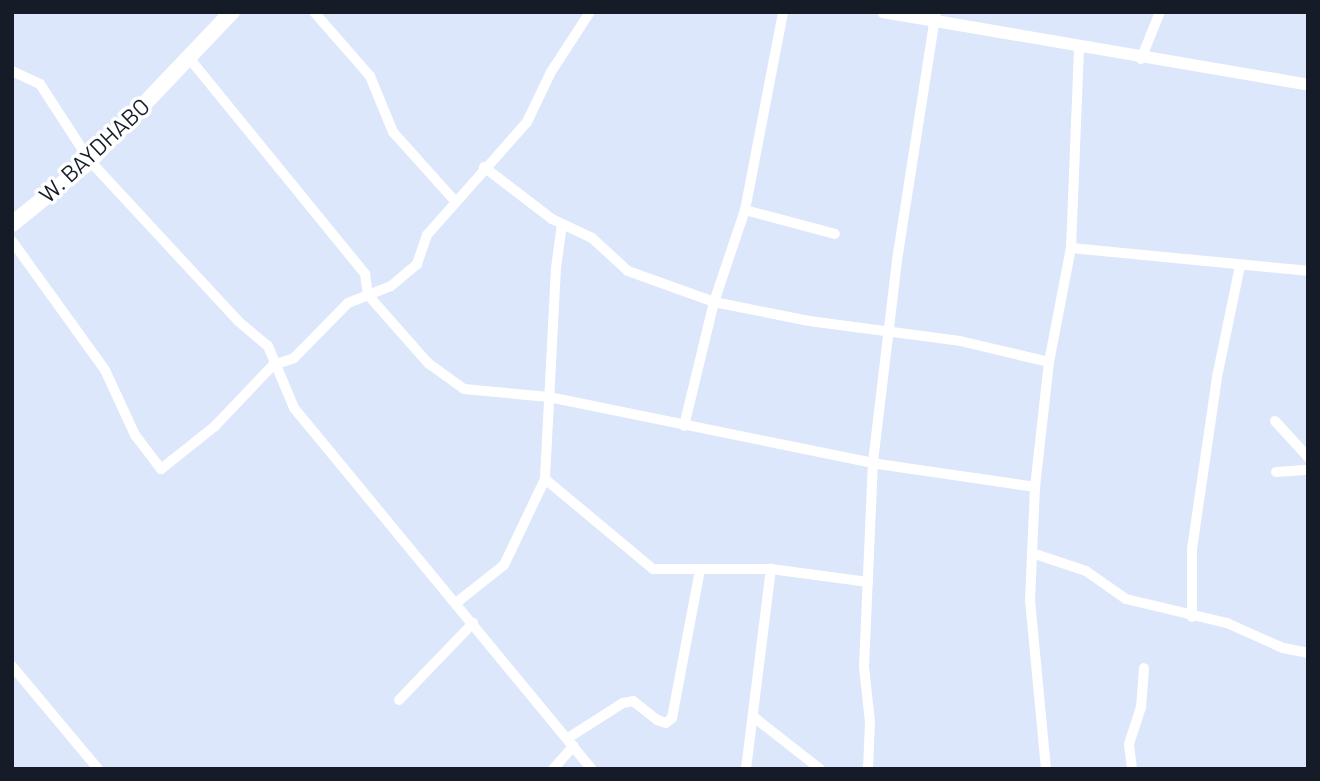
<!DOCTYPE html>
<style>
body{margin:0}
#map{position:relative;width:1320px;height:781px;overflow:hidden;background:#dce7fb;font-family:Barlow,sans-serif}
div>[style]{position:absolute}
.minor>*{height:10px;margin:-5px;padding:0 5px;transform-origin:5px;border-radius:5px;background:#fff}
.tertiary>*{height:12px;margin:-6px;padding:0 6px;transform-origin:6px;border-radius:6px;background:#fff}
.primary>*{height:16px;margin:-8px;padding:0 8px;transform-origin:8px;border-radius:8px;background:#fff}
span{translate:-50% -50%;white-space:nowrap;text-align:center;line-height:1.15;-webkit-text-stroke:7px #fff;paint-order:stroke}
.street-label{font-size:23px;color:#151b27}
.frame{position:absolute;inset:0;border:14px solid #151b27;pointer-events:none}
</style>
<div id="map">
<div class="minor">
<div style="left:314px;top:12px;width:85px;rotate:48.8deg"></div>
<div style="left:370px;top:76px;width:61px;rotate:67.7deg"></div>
<div style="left:393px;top:132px;width:93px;rotate:48.1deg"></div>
<div style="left:189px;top:58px;width:279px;rotate:50.8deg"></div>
<div style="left:365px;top:274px;width:21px;rotate:82deg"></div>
<div style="left:368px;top:295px;width:91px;rotate:48.6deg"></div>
<div style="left:428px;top:363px;width:44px;rotate:35.8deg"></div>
<div style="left:464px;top:389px;width:85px;rotate:5.4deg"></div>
<div style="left:549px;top:397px;width:336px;rotate:11.5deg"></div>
<div style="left:878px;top:464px;width:159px;rotate:8.3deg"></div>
<div style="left:1141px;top:59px;width:51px;rotate:-68deg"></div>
<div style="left:12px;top:71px;width:31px;rotate:25deg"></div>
<div style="left:40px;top:84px;width:92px;rotate:57deg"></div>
<div style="left:90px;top:161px;width:218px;rotate:47.2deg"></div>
<div style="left:238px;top:321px;width:39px;rotate:40deg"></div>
<div style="left:268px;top:346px;width:67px;rotate:67.2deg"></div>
<div style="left:294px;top:408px;width:468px;rotate:50.5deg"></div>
<div style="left:484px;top:167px;width:86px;rotate:37.4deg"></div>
<div style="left:552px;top:219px;width:44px;rotate:25.4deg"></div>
<div style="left:592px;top:238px;width:49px;rotate:42.5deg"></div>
<div style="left:628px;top:271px;width:91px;rotate:19.8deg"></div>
<div style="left:714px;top:302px;width:97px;rotate:11.3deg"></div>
<div style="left:809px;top:321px;width:152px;rotate:7.5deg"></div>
<div style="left:960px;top:341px;width:91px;rotate:13.3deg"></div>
<div style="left:745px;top:210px;width:93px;rotate:14.9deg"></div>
<div style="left:562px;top:224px;width:44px;rotate:97.8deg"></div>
<div style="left:556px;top:268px;width:211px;rotate:93deg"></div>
<div style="left:545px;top:479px;width:141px;rotate:39.8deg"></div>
<div style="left:653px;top:569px;width:118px"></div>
<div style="left:771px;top:569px;width:98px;rotate:7.6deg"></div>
<div style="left:12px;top:241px;width:159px;rotate:54.2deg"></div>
<div style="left:105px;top:370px;width:72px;rotate:65.2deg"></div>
<div style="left:135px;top:435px;width:43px;rotate:52.6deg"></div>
<div style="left:161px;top:469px;width:69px;rotate:-38.5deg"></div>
<div style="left:215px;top:426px;width:84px;rotate:-46.4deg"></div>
<div style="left:273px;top:365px;width:22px;rotate:-18deg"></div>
<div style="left:294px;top:358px;width:77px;rotate:-45.5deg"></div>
<div style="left:348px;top:303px;width:46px;rotate:-21.6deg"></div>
<div style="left:391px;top:286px;width:34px;rotate:-40deg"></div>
<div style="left:417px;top:264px;width:31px;rotate:-71deg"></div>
<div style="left:427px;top:235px;width:151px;rotate:-48.5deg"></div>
<div style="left:527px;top:122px;width:55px;rotate:-64.4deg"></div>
<div style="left:551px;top:72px;width:72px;rotate:-57deg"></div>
<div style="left:1071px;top:248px;width:238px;rotate:5.5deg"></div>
<div style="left:1275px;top:421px;width:49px;rotate:47.5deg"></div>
<div style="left:684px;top:426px;width:128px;rotate:-76.4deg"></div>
<div style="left:714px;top:302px;width:97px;rotate:-71.4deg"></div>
<div style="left:745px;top:210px;width:202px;rotate:-79.1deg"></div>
<div style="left:1276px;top:472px;width:32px;rotate:-4deg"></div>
<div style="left:1032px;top:553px;width:57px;rotate:18.4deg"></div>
<div style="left:1086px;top:571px;width:49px;rotate:35deg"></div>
<div style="left:1126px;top:599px;width:104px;rotate:13.4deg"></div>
<div style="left:1227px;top:623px;width:61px;rotate:24.1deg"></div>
<div style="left:1283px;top:648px;width:25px;rotate:11deg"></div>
<div style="left:456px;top:603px;width:61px;rotate:-38.4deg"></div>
<div style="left:504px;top:565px;width:95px;rotate:-64.5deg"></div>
<div style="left:1192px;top:617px;width:68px;rotate:-90deg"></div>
<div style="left:1192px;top:549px;width:174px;rotate:-81.7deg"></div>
<div style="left:1217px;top:377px;width:113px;rotate:-78.3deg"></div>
<div style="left:12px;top:666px;width:134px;rotate:50.1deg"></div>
<div style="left:399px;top:700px;width:107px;rotate:-46.1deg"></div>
<div style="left:755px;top:718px;width:83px;rotate:38.1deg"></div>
<div style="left:568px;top:738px;width:65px;rotate:-32.5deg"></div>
<div style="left:623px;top:703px;width:10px;rotate:-11deg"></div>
<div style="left:633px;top:701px;width:31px;rotate:38deg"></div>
<div style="left:657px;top:720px;width:9px;rotate:18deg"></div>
<div style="left:666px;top:723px;width:8px;rotate:-40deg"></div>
<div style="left:672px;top:718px;width:151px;rotate:-79.3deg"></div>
<div style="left:553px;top:769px;width:31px;rotate:-48deg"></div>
<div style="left:746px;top:769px;width:202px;rotate:-82.9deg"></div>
<div style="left:868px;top:769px;width:47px;rotate:-87.6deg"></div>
<div style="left:870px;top:722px;width:55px;rotate:-96.2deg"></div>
<div style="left:864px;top:667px;width:205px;rotate:-87.5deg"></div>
<div style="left:873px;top:462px;width:203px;rotate:-83.2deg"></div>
<div style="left:897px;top:260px;width:251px;rotate:-81.1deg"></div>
<div style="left:1046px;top:769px;width:169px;rotate:-95.4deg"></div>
<div style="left:1030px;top:601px;width:114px;rotate:-87.5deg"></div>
<div style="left:1035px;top:487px;width:126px;rotate:-83.6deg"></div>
<div style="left:1049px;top:362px;width:116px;rotate:-79.1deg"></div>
<div style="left:1071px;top:248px;width:200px;rotate:-87.7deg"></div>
<div style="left:1132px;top:769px;width:25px;rotate:-97deg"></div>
<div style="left:1129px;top:744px;width:38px;rotate:-72deg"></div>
<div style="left:1141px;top:708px;width:40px;rotate:-85.7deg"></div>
</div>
<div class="tertiary">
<div style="left:883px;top:12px;width:431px;rotate:9.7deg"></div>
</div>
<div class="primary">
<div style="left:12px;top:224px;width:100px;rotate:-38.9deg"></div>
<div style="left:90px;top:161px;width:206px;rotate:-46.4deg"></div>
</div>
<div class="street-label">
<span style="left:94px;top:150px;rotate:-43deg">W. BAYDHABO</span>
</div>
<div class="frame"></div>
</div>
